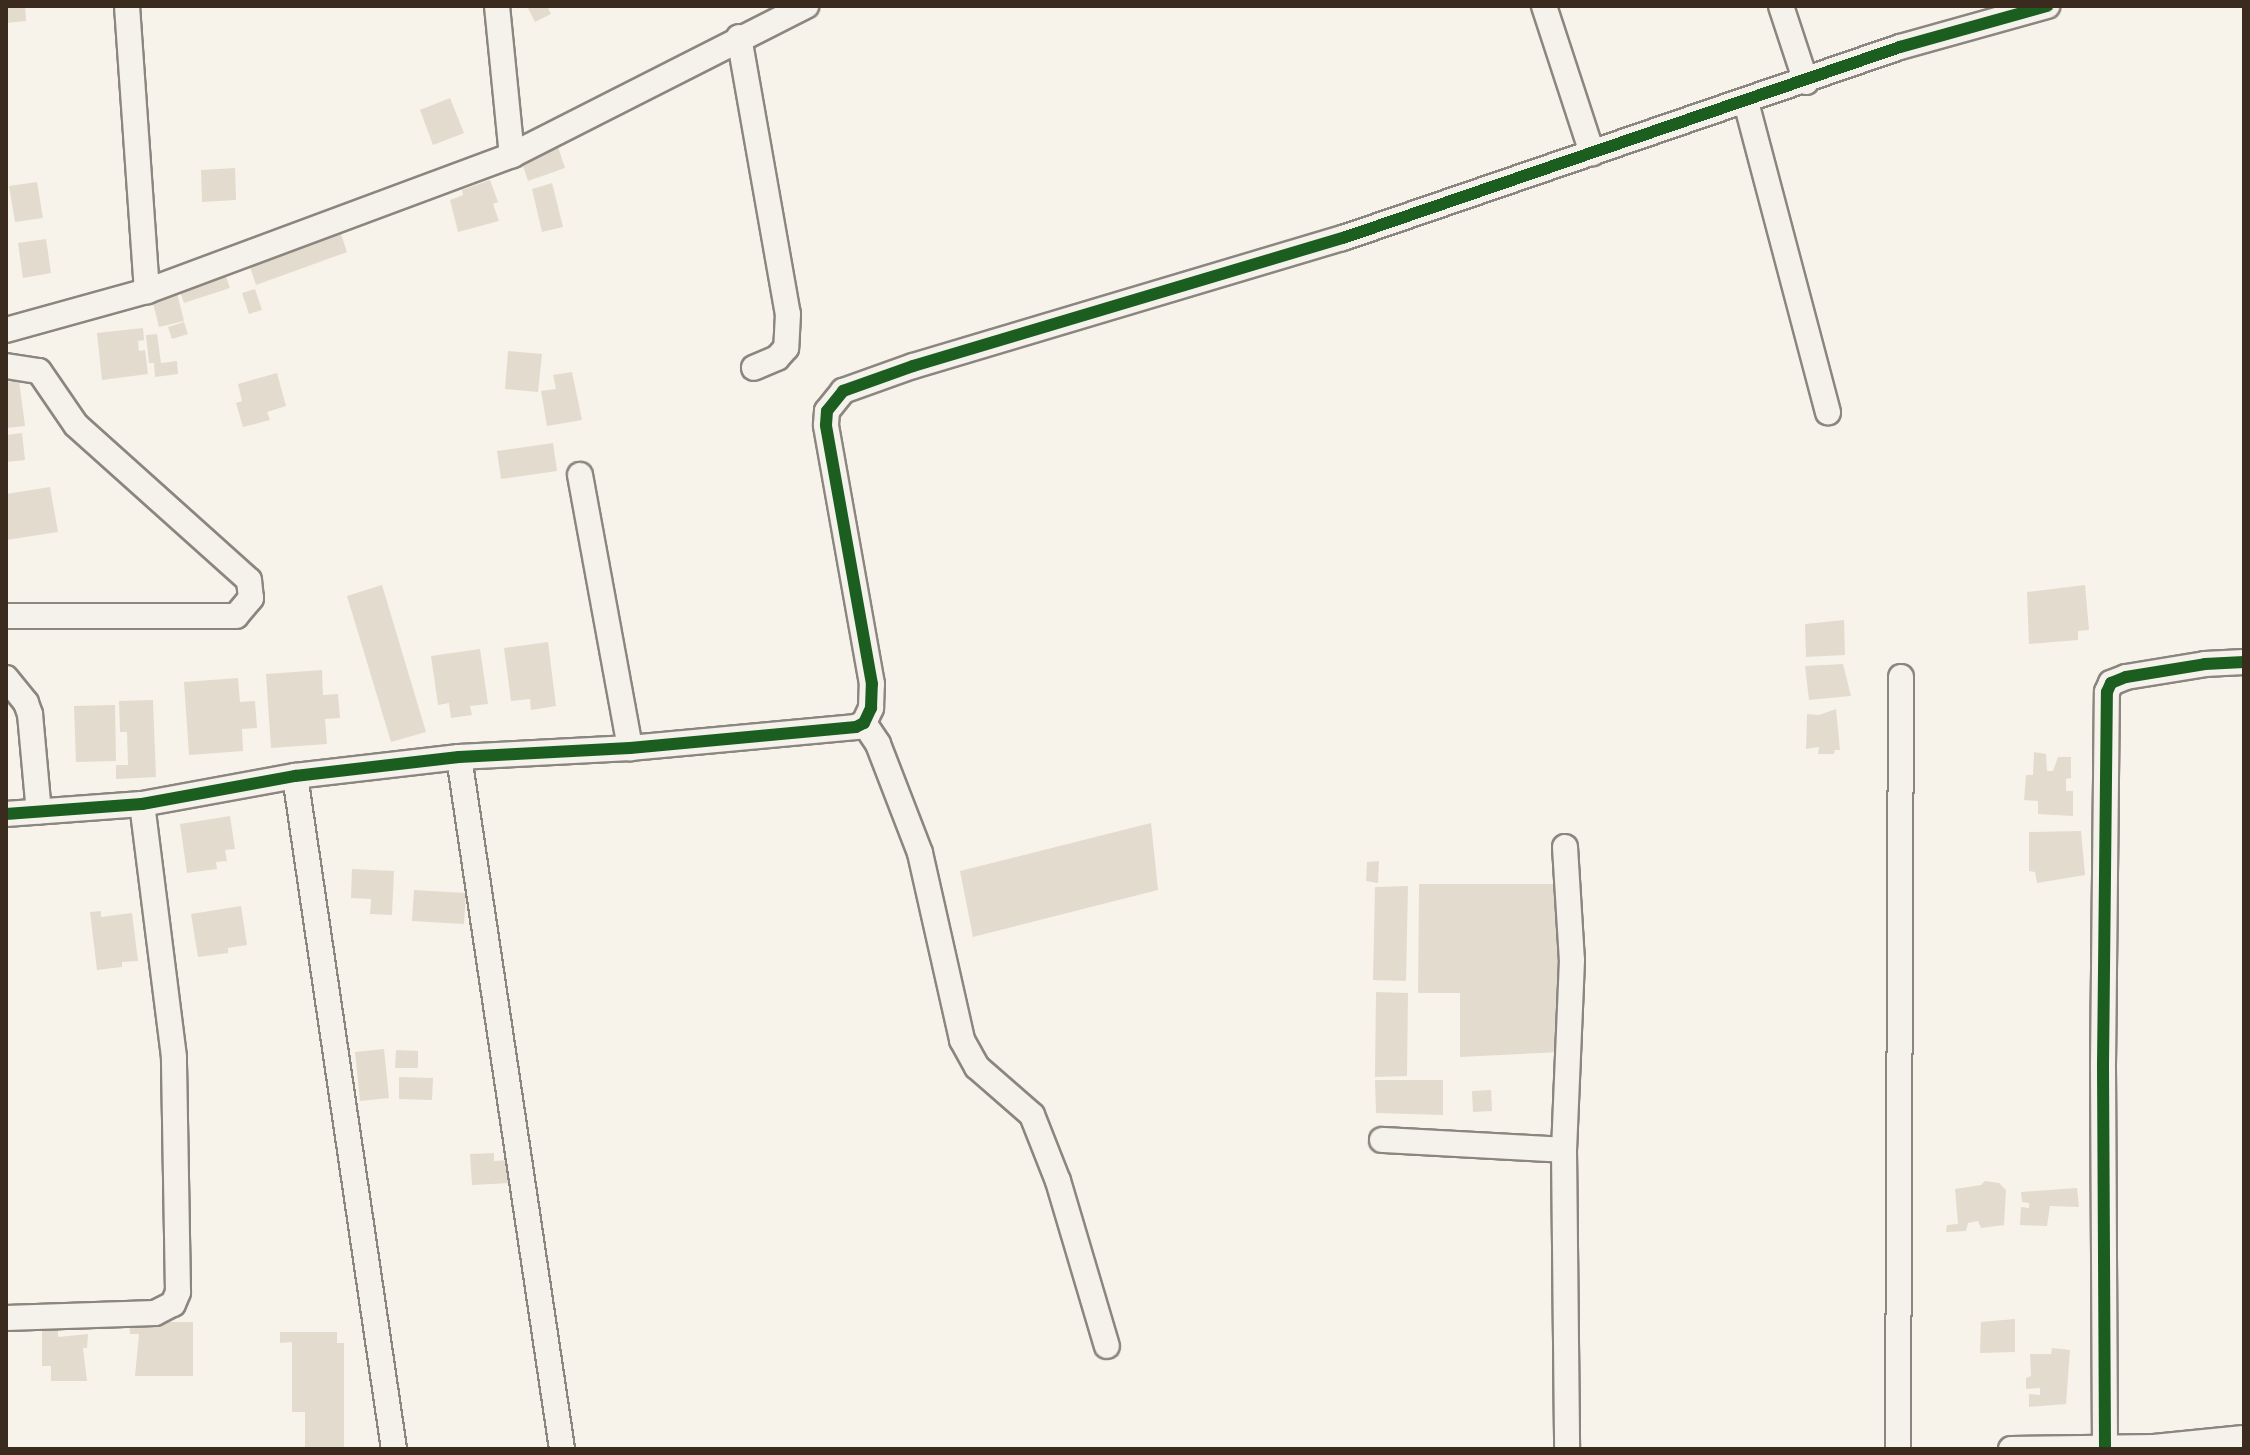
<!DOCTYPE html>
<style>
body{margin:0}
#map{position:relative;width:2250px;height:1455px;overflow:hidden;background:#f7f3ea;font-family:"Playpen Sans",sans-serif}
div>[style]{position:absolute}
.building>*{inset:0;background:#e3dbce}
.roads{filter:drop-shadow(2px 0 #8b867f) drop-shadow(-2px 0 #8b867f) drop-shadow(0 2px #8b867f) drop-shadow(0 -2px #8b867f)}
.minor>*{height:24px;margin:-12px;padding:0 12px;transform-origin:12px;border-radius:12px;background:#f5f2ec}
.cycleway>*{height:12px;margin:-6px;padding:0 6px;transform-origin:6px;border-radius:6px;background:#1b5e20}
span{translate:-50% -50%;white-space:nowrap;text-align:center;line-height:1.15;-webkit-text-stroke:7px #fcf5e5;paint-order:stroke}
.frame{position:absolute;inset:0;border:8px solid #3b2a1e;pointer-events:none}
</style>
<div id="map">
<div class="building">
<div style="clip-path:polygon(6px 6px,25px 6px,26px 21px,6px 23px)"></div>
<div style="clip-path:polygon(527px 6px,547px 6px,551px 14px,535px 22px)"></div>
<div style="clip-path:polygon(450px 98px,464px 133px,433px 145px,420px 110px)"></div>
<div style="clip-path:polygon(558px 147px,565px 168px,528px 181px,521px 160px)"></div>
<div style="clip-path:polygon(235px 168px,236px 200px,202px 202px,201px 170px)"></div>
<div style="clip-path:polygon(490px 180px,498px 202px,493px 204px,499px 221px,458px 232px,450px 200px,463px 195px,462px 190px)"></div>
<div style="clip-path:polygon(37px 182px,43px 218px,15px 222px,9px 186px)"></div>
<div style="clip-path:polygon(552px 183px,563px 227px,542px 232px,532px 189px)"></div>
<div style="clip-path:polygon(340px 231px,347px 252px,256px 285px,249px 264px)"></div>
<div style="clip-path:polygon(46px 239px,51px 273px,23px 278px,18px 243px)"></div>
<div style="clip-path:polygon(225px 274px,230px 288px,184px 303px,179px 289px)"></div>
<div style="clip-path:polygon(255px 289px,262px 310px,249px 314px,242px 293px)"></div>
<div style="clip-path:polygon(177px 293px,184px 321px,159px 327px,152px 299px)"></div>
<div style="clip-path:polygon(184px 322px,188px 334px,172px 339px,168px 327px)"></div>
<div style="clip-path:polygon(143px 328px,144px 340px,138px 341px,139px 351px,145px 350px,148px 374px,102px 380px,97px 333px)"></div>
<div style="clip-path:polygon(157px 334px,161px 363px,177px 361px,178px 374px,155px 377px,154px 363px,149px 363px,146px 335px)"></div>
<div style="clip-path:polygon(508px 351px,542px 354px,538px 392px,505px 389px)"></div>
<div style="clip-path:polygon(572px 372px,582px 420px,547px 426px,541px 391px,556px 389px,553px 375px)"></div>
<div style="clip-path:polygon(277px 373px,286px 406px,267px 412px,270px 420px,243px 427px,236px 403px,242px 401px,238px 384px)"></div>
<div style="clip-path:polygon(19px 380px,25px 426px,6px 428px,6px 382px)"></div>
<div style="clip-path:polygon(22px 433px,25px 460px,7px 462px,6px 435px)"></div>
<div style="clip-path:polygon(553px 443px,557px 471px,501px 479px,497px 451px)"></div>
<div style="clip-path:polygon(50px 487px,58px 532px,6px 540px,6px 494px)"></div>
<div style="clip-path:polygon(382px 585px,426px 732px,391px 742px,347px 596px)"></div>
<div style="clip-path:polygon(2085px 585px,2089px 630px,2078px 631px,2078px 640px,2029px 644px,2027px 592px)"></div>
<div style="clip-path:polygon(1844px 620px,1845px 655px,1806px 657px,1805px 624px)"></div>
<div style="clip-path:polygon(548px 642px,556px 706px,531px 710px,530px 699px,511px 701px,504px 648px)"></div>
<div style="clip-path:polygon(480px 649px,488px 704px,470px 706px,472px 715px,451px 718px,449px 703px,438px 705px,431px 656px)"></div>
<div style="clip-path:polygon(1843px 664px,1851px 696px,1809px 700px,1805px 666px)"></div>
<div style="clip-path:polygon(322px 670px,323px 695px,338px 694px,340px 718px,325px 719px,327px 744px,271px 748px,266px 674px)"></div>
<div style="clip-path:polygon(238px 678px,240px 702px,255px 701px,257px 728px,242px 729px,243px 751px,189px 755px,184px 682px)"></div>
<div style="clip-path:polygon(153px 700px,156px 777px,116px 779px,116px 765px,128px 765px,127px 732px,120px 732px,119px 701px)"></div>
<div style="clip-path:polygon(115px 705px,116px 761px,76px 762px,74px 706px)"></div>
<div style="clip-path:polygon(1836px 709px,1840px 750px,1835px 750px,1834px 754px,1818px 754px,1819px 747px,1806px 749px,1807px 714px,1819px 715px)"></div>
<div style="clip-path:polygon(2034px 752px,2046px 754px,2047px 771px,2053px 771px,2058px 757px,2071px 757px,2071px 778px,2066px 779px,2066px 791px,2073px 791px,2073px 816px,2038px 814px,2038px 801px,2024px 800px,2026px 775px,2033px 775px)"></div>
<div style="clip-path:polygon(230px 816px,235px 849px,225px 850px,227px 861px,216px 862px,217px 869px,187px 873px,180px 824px)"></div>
<div style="clip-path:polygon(1151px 823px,1158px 890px,973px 937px,960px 871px)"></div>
<div style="clip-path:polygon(2081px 831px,2085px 875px,2037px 883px,2035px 872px,2029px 871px,2029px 832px)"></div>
<div style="clip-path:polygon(1379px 861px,1378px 883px,1366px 881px,1367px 862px)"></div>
<div style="clip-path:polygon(352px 869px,394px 871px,392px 915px,370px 914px,371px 899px,351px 898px)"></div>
<div style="clip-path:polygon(1419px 884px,1560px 884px,1561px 1052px,1460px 1057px,1460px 993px,1418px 993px)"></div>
<div style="clip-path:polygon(1408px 886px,1406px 981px,1373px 980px,1375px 887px)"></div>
<div style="clip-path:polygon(414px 890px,466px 893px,464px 924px,412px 921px)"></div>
<div style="clip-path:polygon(241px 906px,247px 945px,228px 948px,228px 953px,198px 957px,191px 914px)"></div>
<div style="clip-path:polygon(101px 911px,101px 917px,132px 913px,138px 961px,122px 962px,122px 967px,97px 970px,90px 912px)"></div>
<div style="clip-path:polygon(1376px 992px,1408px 993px,1407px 1076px,1375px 1077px)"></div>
<div style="clip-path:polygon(384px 1049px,389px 1098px,360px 1101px,355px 1052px)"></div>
<div style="clip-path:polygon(396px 1050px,418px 1051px,418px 1068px,395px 1068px)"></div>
<div style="clip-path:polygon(399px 1077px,433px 1078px,432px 1100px,399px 1099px)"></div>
<div style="clip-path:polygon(1375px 1080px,1443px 1080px,1443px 1115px,1376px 1113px)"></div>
<div style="clip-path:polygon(1491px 1090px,1492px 1111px,1473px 1112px,1472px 1091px)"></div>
<div style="clip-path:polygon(494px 1153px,494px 1161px,511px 1160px,512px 1183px,472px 1185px,470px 1154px)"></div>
<div style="clip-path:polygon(1985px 1181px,1999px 1183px,2006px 1190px,2004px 1225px,1981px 1228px,1978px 1221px,1968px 1223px,1966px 1231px,1946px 1232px,1947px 1225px,1958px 1224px,1955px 1189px,1981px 1185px)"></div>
<div style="clip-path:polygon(2077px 1188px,2079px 1207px,2050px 1206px,2047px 1226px,2020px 1225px,2021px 1207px,2029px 1208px,2029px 1203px,2022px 1202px,2021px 1192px)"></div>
<div style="clip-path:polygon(2015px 1319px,2015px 1352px,1980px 1353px,1981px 1322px)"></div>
<div style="clip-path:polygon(129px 1322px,193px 1322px,193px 1376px,135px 1376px,139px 1334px,130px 1334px)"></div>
<div style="clip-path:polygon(42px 1330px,58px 1330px,58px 1337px,88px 1334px,87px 1348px,83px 1348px,87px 1381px,51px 1381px,51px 1366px,42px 1366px)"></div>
<div style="clip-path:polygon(280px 1332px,337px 1332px,337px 1343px,344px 1343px,344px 1449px,305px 1449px,305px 1412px,292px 1412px,292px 1342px,280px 1343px)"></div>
<div style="clip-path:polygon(2052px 1348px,2070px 1350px,2066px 1404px,2029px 1407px,2029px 1394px,2040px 1395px,2040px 1388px,2026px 1389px,2026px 1378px,2031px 1376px,2030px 1354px,2051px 1354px)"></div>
</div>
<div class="roads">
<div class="minor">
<div style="left:127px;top:6px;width:286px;rotate:86deg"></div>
<div style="left:497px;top:6px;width:150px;rotate:84.3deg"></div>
<div style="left:1544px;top:6px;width:155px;rotate:71.9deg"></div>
<div style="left:1781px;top:6px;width:80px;rotate:71.8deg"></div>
<div style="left:739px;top:37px;width:281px;rotate:80deg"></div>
<div style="left:788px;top:314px;width:34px;rotate:93deg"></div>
<div style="left:786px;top:348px;width:13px;rotate:132deg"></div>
<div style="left:777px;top:358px;width:25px;rotate:157deg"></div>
<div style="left:1746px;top:102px;width:321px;rotate:75.2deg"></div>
<div style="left:6px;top:330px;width:146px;rotate:-15.5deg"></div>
<div style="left:147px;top:291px;width:390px;rotate:-20.4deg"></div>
<div style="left:512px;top:155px;width:330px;rotate:-26.9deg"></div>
<div style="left:6px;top:366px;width:33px;rotate:9deg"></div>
<div style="left:39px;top:371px;width:65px;rotate:55.6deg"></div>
<div style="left:76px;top:425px;width:232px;rotate:41.9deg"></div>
<div style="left:249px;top:580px;width:18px;rotate:84deg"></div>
<div style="left:251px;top:598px;width:23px;rotate:130deg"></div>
<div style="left:236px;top:616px;width:230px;rotate:180deg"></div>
<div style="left:580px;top:475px;width:278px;rotate:79.6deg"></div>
<div style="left:6px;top:678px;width:32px;rotate:51deg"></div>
<div style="left:26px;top:703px;width:12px;rotate:70deg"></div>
<div style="left:30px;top:714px;width:98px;rotate:84.8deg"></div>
<div style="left:864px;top:723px;width:25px;rotate:56deg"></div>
<div style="left:878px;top:744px;width:117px;rotate:68.9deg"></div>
<div style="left:920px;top:853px;width:192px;rotate:77.3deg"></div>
<div style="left:962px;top:1040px;width:31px;rotate:61deg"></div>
<div style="left:977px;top:1067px;width:73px;rotate:41.1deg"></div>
<div style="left:1032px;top:1115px;width:71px;rotate:68.5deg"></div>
<div style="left:1058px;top:1181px;width:172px;rotate:73.5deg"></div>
<div style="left:459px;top:757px;width:700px;rotate:81.53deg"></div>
<div style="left:295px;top:776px;width:680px;rotate:81.63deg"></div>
<div style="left:6px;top:814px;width:136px;rotate:-4.2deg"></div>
<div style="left:142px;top:804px;width:156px;rotate:-10.4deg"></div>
<div style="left:295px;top:776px;width:165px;rotate:-6.6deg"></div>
<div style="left:459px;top:757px;width:171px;rotate:-3deg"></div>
<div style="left:630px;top:748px;width:227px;rotate:-5.3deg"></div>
<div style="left:856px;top:727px;width:9px;rotate:-27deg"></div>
<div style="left:864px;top:723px;width:17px;rotate:-65deg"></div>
<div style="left:871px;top:708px;width:24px;rotate:-88deg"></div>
<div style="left:872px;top:684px;width:263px;rotate:-100.1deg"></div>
<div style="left:826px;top:425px;width:14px;rotate:-86deg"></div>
<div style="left:827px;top:411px;width:26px;rotate:-51deg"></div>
<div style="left:843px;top:391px;width:74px;rotate:-19.7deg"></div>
<div style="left:913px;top:366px;width:449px;rotate:-16.6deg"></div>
<div style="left:1343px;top:238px;width:589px;rotate:-18.93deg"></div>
<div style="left:1900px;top:47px;width:153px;rotate:-15.6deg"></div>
<div style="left:1565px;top:847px;width:113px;rotate:86.5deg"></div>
<div style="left:1572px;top:960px;width:190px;rotate:92.4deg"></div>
<div style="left:1564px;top:1150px;width:299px;rotate:89.4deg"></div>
<div style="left:1382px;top:1140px;width:182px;rotate:3.1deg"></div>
<div style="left:6px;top:1318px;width:149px;rotate:-1.9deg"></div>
<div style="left:155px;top:1313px;width:20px;rotate:-27deg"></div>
<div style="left:173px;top:1304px;width:13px;rotate:-67deg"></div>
<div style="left:178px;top:1292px;width:235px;rotate:-91deg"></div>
<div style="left:174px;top:1057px;width:255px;rotate:-97.2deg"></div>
<div style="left:2105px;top:1447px;width:382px;rotate:-90.3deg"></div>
<div style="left:2103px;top:1065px;width:373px;rotate:-89.4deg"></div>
<div style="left:2107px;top:692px;width:10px;rotate:-66deg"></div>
<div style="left:2111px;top:683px;width:16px;rotate:-22deg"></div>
<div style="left:2126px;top:677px;width:80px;rotate:-9.3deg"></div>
<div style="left:2205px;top:664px;width:39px;rotate:-3deg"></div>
<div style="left:1898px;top:1449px;width:772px;rotate:-89.78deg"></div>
<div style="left:2011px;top:1449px;width:143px;rotate:-0.8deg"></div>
<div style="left:2154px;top:1447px;width:90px;rotate:-5.7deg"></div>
</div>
</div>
<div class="cycleway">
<div style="left:6px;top:814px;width:136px;rotate:-4.2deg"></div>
<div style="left:142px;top:804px;width:156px;rotate:-10.4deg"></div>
<div style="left:295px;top:776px;width:165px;rotate:-6.6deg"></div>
<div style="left:459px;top:757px;width:171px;rotate:-3deg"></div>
<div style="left:630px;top:748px;width:227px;rotate:-5.3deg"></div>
<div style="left:856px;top:727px;width:9px;rotate:-27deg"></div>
<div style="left:864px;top:723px;width:17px;rotate:-65deg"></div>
<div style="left:871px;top:708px;width:24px;rotate:-88deg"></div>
<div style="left:872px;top:684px;width:263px;rotate:-100.1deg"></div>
<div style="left:826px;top:425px;width:14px;rotate:-86deg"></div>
<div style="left:827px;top:411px;width:26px;rotate:-51deg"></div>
<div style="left:843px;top:391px;width:74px;rotate:-19.7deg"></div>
<div style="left:913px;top:366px;width:449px;rotate:-16.6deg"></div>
<div style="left:1343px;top:238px;width:589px;rotate:-18.93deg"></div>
<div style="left:1900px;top:47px;width:153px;rotate:-15.6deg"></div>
<div style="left:2105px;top:1447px;width:382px;rotate:-90.3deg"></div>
<div style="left:2103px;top:1065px;width:373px;rotate:-89.4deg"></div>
<div style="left:2107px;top:692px;width:10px;rotate:-66deg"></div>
<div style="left:2111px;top:683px;width:16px;rotate:-22deg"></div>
<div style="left:2126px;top:677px;width:80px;rotate:-9.3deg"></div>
<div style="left:2205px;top:664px;width:39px;rotate:-3deg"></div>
</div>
<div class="frame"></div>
</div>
